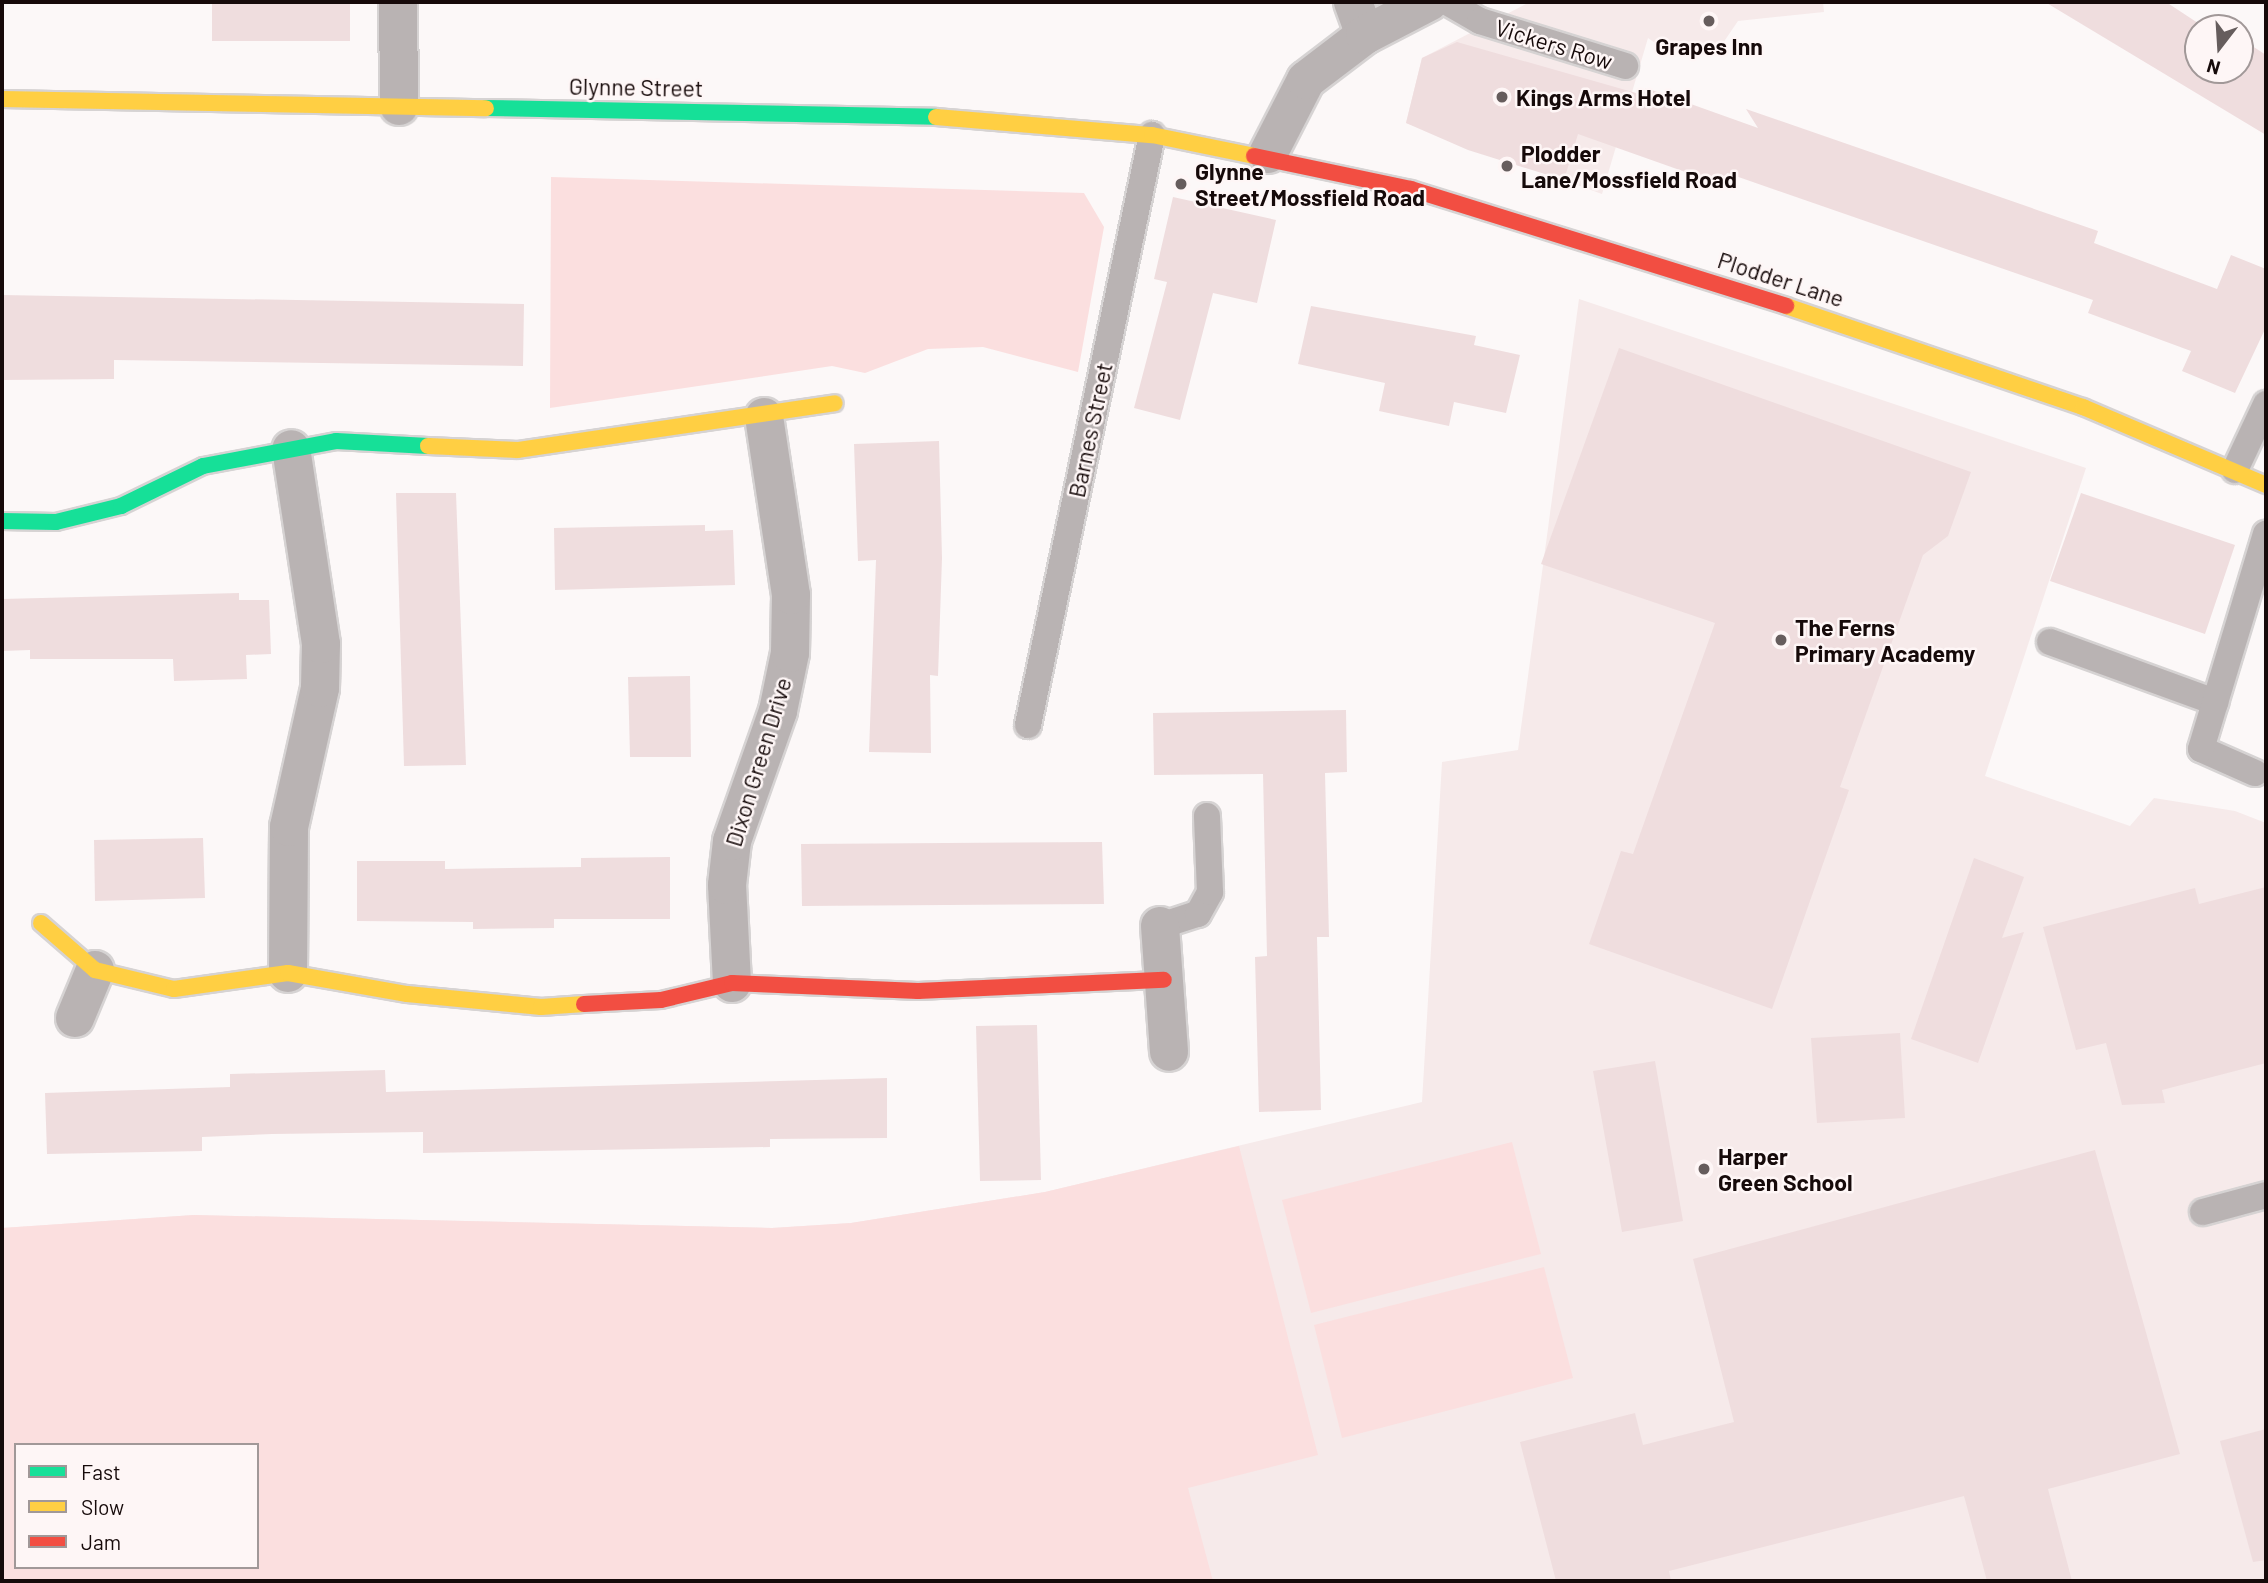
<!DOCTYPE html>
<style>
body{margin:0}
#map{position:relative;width:2268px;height:1583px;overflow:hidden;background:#fcf8f8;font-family:Barlow,sans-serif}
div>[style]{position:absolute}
.built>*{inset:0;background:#f6eaea}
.green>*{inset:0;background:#fbdfdf}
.building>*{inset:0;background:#efddde}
.roads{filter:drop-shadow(2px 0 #d6d3d3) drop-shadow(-2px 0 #d6d3d3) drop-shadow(0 2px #d6d3d3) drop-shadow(0 -2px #d6d3d3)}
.lane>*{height:26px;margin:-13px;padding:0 13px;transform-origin:13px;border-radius:13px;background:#b9b3b3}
.street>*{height:38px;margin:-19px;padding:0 19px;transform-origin:19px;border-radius:19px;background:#b9b3b3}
.fast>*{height:16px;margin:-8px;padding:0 8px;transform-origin:8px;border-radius:8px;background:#16e098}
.slow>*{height:16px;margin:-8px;padding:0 8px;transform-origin:8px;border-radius:8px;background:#ffcf43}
.jam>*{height:16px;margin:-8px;padding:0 8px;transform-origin:8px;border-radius:8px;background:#f24e42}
.dots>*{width:19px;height:19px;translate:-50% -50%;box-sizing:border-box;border:4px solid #fef6f6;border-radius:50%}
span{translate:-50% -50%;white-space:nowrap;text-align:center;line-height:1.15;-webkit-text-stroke:5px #fef6f6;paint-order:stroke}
.street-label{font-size:23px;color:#160a0a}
.poi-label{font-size:23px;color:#160a0a;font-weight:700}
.left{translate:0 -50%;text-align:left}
.frame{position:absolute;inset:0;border:4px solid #160a0a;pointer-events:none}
.legend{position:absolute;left:14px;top:1443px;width:245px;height:126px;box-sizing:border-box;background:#fef6f6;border:2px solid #a19898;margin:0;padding:9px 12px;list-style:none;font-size:21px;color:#160a0a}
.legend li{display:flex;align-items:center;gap:14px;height:35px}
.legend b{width:35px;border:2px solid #a19898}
.north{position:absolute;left:2184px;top:14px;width:70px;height:70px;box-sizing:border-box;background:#fef6f6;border:2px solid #a19898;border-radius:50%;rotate:197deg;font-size:19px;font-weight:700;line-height:28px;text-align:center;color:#160a0a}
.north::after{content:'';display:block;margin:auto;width:24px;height:32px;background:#665d5d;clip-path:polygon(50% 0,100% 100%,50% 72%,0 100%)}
</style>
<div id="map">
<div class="built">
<div style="clip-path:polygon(1530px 2px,1823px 2px,1824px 12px,1738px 21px,1723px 43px,1665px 50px,1648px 38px,1602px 194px,1406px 123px,1422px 58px)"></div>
<div style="clip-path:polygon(evenodd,1579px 299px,2086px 468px,1985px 776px,2130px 826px,2154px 798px,2235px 811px,2266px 823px,2266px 1581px,2px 1581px,2px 1228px,194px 1215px,772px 1228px,851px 1223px,1045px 1192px,1422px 1102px,1442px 762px,1518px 750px,1579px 299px,16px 1445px,257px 1445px,257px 1567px,16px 1567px,16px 1445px)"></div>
</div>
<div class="green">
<div style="clip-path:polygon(551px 177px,1084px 193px,1104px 227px,1078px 372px,983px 347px,928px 349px,865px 373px,832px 366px,550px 408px)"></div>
<div style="clip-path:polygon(1512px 1142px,1541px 1254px,1311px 1313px,1282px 1200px)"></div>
<div style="clip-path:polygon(evenodd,1239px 1146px,1318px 1455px,1188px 1488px,1213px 1581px,2px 1581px,2px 1228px,194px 1215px,772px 1228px,851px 1223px,1045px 1192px,1239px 1146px,16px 1445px,257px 1445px,257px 1567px,16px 1567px,16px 1445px)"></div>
<div style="clip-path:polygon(1544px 1267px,1573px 1378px,1342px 1438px,1314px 1325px)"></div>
</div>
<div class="building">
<div style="clip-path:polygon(212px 2px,350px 2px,350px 41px,212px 41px)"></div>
<div style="clip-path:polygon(2045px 2px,2166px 2px,2204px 27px,2210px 19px,2224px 28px,2198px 28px,2198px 70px,2240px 70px,2240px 38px,2266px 55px,2266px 135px)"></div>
<div style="clip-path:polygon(1457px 42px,1643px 95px,1646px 88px,1758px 128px,1746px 109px,2098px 231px,2094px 243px,2217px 289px,2231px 255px,2266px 269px,2266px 327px,2235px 393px,2182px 371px,2191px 351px,2088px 313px,2093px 300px,1727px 173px,1722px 185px,1578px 134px,1564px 180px,1468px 150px,1406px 123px,1422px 58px)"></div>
<div style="clip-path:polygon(1173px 197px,1276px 220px,1257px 303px,1213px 293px,1180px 420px,1134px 408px,1167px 282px,1154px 279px)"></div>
<div style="clip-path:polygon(2px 295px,524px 304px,523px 366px,114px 360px,114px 379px,2px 380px)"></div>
<div style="clip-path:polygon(1311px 306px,1476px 336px,1474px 345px,1520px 355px,1506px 413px,1454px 402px,1449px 426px,1379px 411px,1385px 383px,1298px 364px)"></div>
<div style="clip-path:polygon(1619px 348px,1971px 472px,1948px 536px,1923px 555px,1840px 787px,1849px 790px,1772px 1009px,1589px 944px,1621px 851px,1633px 854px,1715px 623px,1541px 564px)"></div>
<div style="clip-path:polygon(939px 441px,942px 558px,938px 676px,930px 675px,931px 753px,869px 752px,876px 560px,858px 561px,854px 444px)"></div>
<div style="clip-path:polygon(396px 493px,456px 493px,466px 765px,404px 766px)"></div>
<div style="clip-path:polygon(2081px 493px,2235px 545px,2205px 634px,2050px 581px)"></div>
<div style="clip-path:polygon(705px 525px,705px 531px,733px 530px,735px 585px,555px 590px,554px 528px)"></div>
<div style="clip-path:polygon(239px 593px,239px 600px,269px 600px,271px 654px,246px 655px,247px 679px,174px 681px,173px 659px,30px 659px,30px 650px,2px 651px,2px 599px)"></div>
<div style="clip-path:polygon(690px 676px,691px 757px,630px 757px,628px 677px)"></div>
<div style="clip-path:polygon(1346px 710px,1347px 772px,1325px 773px,1329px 937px,1317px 937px,1321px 1110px,1259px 1112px,1255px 957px,1267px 956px,1263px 774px,1154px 775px,1153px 713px)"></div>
<div style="clip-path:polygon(203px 838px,205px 898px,95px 901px,94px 840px)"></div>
<div style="clip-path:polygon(1102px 842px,1104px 904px,802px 906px,801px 844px)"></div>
<div style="clip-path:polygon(670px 857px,670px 919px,554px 919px,554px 928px,473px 929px,473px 922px,357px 921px,357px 861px,445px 861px,445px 869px,581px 867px,581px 858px)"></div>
<div style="clip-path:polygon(1974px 858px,2024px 877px,2002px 938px,2024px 932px,1978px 1063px,1911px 1039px)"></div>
<div style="clip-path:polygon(2266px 887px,2266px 1063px,2162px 1090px,2165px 1103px,2122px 1105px,2106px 1043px,2076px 1050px,2043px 927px,2195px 888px,2199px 904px)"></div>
<div style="clip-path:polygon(1037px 1025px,1041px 1180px,980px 1181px,976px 1026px)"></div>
<div style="clip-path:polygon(1900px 1033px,1905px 1118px,1817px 1123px,1811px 1038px)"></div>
<div style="clip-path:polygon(1655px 1061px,1683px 1221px,1622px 1232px,1593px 1071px)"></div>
<div style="clip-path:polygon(385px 1070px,386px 1092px,887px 1078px,887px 1138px,770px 1139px,770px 1147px,423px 1153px,423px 1132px,272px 1134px,202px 1137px,202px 1151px,47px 1154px,45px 1093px,230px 1087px,230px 1074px)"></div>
<div style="clip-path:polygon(2095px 1150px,2180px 1454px,2048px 1489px,2072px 1581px,1987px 1581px,1964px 1496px,1669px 1571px,1671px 1581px,1556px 1581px,1520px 1442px,1635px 1413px,1643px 1445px,1734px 1422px,1693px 1259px)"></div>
<div style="clip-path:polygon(2266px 1429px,2266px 1560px,2253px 1562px,2220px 1441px)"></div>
</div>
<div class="roads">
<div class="lane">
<div style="left:1447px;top:2px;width:38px;rotate:30deg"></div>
<div style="left:1480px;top:21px;width:152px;rotate:17.2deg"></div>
<div style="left:2235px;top:470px;width:73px;rotate:-64.8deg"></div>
<div style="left:2050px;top:642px;width:176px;rotate:20deg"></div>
<div style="left:1028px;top:725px;width:603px;rotate:-78.13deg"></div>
<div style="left:2255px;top:773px;width:59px;rotate:-156deg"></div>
<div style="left:2201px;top:749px;width:225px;rotate:-73.2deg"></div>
<div style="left:1160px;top:926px;width:40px;rotate:-18deg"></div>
<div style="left:1198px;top:914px;width:25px;rotate:-61deg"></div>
<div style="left:1210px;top:892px;width:76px;rotate:-92.3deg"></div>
<div style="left:2203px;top:1212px;width:65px;rotate:-15.1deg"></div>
</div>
<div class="street">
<div style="left:398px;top:2px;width:104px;rotate:89.4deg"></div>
<div style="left:1353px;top:2px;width:35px;rotate:70deg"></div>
<div style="left:1268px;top:154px;width:83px;rotate:-62.8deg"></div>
<div style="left:1306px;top:80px;width:74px;rotate:-37.3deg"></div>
<div style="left:1365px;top:35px;width:72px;rotate:-27.3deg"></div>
<div style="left:1160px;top:926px;width:126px;rotate:85.9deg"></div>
<div style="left:288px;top:973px;width:146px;rotate:-89.6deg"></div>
<div style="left:289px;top:827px;width:142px;rotate:-77.4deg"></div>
<div style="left:320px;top:688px;width:44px;rotate:-88.7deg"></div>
<div style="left:321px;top:644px;width:197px;rotate:-98.7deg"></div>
<div style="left:732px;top:983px;width:98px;rotate:-92.9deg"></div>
<div style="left:727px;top:885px;width:44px;rotate:-83.5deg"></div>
<div style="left:732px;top:841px;width:138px;rotate:-70.5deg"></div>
<div style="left:778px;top:711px;width:59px;rotate:-78.3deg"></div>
<div style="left:790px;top:653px;width:58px;rotate:-89deg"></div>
<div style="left:791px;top:595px;width:180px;rotate:-98.6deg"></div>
<div style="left:75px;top:1018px;width:52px;rotate:-67.4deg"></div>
</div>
<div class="fast">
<div style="left:486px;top:108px;width:450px;rotate:1.1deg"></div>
<div style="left:2px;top:521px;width:54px;rotate:1.1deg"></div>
<div style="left:56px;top:522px;width:67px;rotate:-13.8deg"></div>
<div style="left:121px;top:506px;width:91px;rotate:-26deg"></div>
<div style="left:203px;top:466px;width:135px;rotate:-10.6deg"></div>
<div style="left:336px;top:441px;width:92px;rotate:3.1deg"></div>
</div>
<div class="slow">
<div style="left:2px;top:99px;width:484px;rotate:1.1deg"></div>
<div style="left:936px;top:117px;width:217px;rotate:4.8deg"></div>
<div style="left:1152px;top:135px;width:104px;rotate:11.6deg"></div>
<div style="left:1786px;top:306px;width:314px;rotate:18.8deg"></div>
<div style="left:2083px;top:407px;width:199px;rotate:23.1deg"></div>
<div style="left:428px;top:446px;width:90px;rotate:2.5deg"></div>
<div style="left:518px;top:450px;width:320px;rotate:-8.4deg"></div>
<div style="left:41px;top:923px;width:72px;rotate:41deg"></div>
<div style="left:95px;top:970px;width:81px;rotate:13.5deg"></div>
<div style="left:174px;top:989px;width:115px;rotate:-8deg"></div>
<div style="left:288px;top:973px;width:121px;rotate:10deg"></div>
<div style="left:407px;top:994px;width:135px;rotate:5.5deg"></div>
<div style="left:541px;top:1007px;width:43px;rotate:-4deg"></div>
</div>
<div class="jam">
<div style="left:1254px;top:156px;width:160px;rotate:11.9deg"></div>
<div style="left:1411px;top:189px;width:393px;rotate:17.3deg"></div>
<div style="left:584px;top:1004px;width:77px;rotate:-3deg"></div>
<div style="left:661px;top:1000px;width:73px;rotate:-13.5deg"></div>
<div style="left:732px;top:983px;width:186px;rotate:2.5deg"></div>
<div style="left:918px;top:991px;width:246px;rotate:-2.6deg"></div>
</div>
</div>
<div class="dots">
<div style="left:1709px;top:21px;background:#665d5d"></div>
<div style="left:1502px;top:97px;background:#665d5d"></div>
<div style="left:1507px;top:166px;background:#665d5d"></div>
<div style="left:1181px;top:184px;background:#665d5d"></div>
<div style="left:1781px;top:640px;background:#665d5d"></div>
<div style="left:1704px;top:1169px;background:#665d5d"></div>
</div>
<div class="street-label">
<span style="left:1554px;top:44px;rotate:17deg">Vickers Row</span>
<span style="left:636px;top:87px;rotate:1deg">Glynne Street</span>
<span style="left:1781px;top:279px;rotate:18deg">Plodder Lane</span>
<span style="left:1090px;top:430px;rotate:-78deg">Barnes Street</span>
<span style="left:758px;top:762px;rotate:-73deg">Dixon Green Drive</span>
</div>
<div class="poi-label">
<span style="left:1709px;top:46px">Grapes Inn</span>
<span class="left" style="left:1516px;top:97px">Kings Arms Hotel</span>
<span class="left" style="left:1521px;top:166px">Plodder<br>Lane/Mossfield Road</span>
<span class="left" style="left:1195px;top:184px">Glynne<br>Street/Mossfield Road</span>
<span class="left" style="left:1795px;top:640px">The Ferns<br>Primary Academy</span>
<span class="left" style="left:1718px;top:1169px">Harper<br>Green School</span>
</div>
<div class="frame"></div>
<ul class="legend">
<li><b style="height:9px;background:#16e098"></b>Fast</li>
<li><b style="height:9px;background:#ffcf43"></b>Slow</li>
<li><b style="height:9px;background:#f24e42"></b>Jam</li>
</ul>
<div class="north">N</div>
</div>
